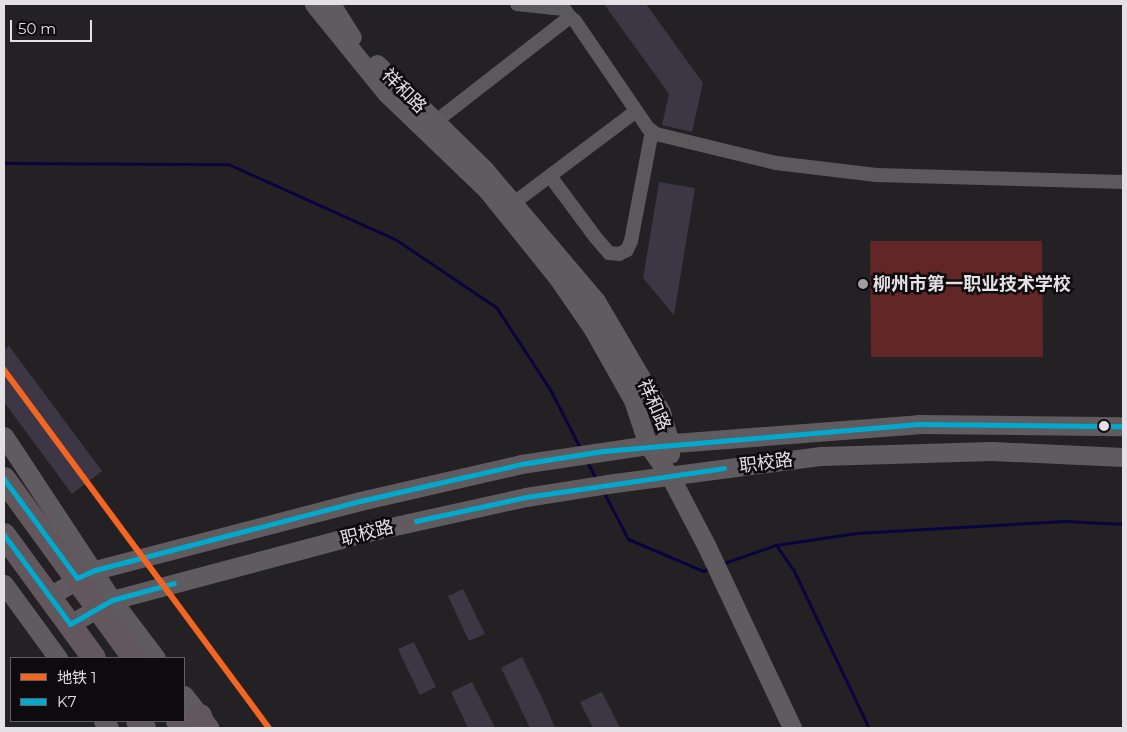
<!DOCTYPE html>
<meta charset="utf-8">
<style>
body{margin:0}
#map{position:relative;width:1127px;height:732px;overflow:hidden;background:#242124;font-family:Montserrat,"Noto Sans SC",sans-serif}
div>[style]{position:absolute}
.green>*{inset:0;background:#622627}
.stream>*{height:3px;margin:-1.5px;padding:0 1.5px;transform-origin:1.5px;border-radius:1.5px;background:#0a043e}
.building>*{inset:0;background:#3d3644}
.street>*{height:14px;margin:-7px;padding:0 7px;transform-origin:7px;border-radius:7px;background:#5b595b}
.secondary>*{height:19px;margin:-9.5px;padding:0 9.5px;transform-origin:9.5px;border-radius:9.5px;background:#605b5f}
.highway>*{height:24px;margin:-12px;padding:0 12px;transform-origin:12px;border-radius:12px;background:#62575c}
.bus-1>*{height:5px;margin:-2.5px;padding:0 2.5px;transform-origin:2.5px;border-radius:2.5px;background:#00a9ce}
.metro-1>*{height:6px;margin:-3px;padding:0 3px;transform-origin:3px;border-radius:3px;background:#f26522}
.dots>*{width:14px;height:14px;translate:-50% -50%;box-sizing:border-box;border:2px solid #0d0b0d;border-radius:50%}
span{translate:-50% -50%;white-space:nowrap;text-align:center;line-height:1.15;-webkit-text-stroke:5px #0d0b0d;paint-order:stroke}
.street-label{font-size:18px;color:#e4e0e4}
.poi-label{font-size:18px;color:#e4e0e4;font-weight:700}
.left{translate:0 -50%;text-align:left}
.frame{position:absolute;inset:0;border:5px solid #e4e0e4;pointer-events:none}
.legend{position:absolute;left:10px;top:657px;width:175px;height:65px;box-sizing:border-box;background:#0d0b0d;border:1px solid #636063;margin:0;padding:6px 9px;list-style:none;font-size:15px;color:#e4e0e4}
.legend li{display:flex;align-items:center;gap:10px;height:25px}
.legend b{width:25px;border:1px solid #636063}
.scale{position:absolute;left:10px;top:20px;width:82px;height:22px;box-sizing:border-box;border:2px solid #e4e0e4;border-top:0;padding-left:6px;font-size:15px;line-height:18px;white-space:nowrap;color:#e4e0e4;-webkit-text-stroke:4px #0d0b0d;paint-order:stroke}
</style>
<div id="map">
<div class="green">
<div style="clip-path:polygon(870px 241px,1042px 241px,1043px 357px,871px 357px)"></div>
</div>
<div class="stream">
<div style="left:4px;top:163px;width:224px;rotate:0.3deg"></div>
<div style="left:228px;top:164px;width:183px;rotate:24.2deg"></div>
<div style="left:395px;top:239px;width:122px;rotate:34deg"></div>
<div style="left:496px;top:307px;width:100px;rotate:56.8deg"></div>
<div style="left:551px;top:391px;width:64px;rotate:63deg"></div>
<div style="left:586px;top:460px;width:21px;rotate:62deg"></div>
<div style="left:603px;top:491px;width:54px;rotate:62.5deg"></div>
<div style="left:628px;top:539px;width:82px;rotate:23.1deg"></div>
<div style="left:703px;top:571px;width:8px;rotate:-23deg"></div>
<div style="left:776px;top:545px;width:29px;rotate:55deg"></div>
<div style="left:793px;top:569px;width:176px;rotate:64.5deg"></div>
<div style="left:721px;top:564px;width:58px;rotate:-19.1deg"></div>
<div style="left:776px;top:545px;width:81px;rotate:-8.5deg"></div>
<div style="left:856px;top:533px;width:210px;rotate:-3.3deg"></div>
<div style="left:1066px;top:521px;width:57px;rotate:3deg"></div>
</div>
<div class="building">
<div style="clip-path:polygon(604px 4px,646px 4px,703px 83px,692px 132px,662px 125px,669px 94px)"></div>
<div style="clip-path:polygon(659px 182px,695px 188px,674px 315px,643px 278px)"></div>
<div style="clip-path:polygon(9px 346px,102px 471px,72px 494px,4px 402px,4px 350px)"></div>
<div style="clip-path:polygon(463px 589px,485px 634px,469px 641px,448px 596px)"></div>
<div style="clip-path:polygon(414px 642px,436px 687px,420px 695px,398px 649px)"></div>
<div style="clip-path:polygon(522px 657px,545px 704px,555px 728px,530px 728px,501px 668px)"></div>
<div style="clip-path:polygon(472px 682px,495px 728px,468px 728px,451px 692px)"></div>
<div style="clip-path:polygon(602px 692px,620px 728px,593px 728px,580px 702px)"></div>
</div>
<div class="street">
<div style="left:517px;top:4px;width:47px;rotate:6.1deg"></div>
<div style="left:564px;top:9px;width:10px;rotate:53deg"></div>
<div style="left:435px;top:122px;width:171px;rotate:-37.9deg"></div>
<div style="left:570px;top:17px;width:6px;rotate:39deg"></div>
<div style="left:575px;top:21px;width:130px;rotate:55.7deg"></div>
<div style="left:648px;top:128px;width:10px;rotate:37deg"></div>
<div style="left:656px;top:134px;width:123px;rotate:13.6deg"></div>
<div style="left:776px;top:163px;width:101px;rotate:6.8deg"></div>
<div style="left:876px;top:175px;width:247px;rotate:1.6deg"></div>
<div style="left:550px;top:176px;width:77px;rotate:53.4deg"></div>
<div style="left:596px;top:238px;width:20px;rotate:49deg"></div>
<div style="left:609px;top:253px;width:10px;rotate:6deg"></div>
<div style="left:619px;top:254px;width:9px;rotate:-27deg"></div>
<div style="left:627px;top:250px;width:10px;rotate:-66deg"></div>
<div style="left:631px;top:241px;width:112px;rotate:-79.2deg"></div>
<div style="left:515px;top:202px;width:151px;rotate:-36.9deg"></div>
</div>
<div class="secondary">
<div style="left:314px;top:4px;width:114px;rotate:51deg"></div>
<div style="left:386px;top:93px;width:140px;rotate:43.8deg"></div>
<div style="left:487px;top:190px;width:113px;rotate:51.1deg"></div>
<div style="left:558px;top:278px;width:62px;rotate:55.5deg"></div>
<div style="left:593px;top:329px;width:81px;rotate:60.6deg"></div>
<div style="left:633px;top:400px;width:47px;rotate:71.6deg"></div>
<div style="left:648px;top:445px;width:38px;rotate:55deg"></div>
<div style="left:670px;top:476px;width:80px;rotate:62.5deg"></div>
<div style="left:707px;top:547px;width:200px;rotate:64.8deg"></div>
<div style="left:331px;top:4px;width:39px;rotate:58deg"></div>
<div style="left:377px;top:64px;width:150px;rotate:44.5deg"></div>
<div style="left:484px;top:169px;width:173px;rotate:49.7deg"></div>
<div style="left:596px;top:301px;width:129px;rotate:59.6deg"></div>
<div style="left:661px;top:412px;width:32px;rotate:74deg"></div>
<div style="left:670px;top:443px;width:11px;rotate:90deg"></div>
<div style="left:4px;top:436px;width:196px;rotate:56.6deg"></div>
<div style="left:112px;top:600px;width:73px;rotate:52.8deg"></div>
<div style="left:4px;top:584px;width:92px;rotate:53.9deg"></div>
<div style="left:49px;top:596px;width:53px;rotate:-29.5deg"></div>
<div style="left:95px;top:570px;width:274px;rotate:-14.6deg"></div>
<div style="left:360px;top:501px;width:165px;rotate:-12.9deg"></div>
<div style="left:521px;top:464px;width:128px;rotate:-8.5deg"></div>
<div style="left:648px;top:445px;width:271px;rotate:-4.4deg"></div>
<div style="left:918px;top:424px;width:205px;rotate:0.6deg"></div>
<div style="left:70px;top:624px;width:48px;rotate:-29.7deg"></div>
<div style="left:112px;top:600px;width:265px;rotate:-14.9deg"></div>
<div style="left:368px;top:532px;width:162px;rotate:-12.5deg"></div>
<div style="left:526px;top:497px;width:82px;rotate:-9.1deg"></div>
<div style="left:607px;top:484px;width:216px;rotate:-7.5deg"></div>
<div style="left:821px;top:456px;width:171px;rotate:-1.7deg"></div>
<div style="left:992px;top:451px;width:131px;rotate:2.6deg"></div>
<div style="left:184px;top:695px;width:41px;rotate:52deg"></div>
<div style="left:103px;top:721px;width:9px;rotate:49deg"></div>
</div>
<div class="highway">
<div style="left:4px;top:479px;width:221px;rotate:54deg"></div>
<div style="left:4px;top:535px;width:152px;rotate:53.8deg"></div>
<div style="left:200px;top:716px;width:13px;rotate:72deg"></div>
<div style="left:138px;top:721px;width:9px;rotate:49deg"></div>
<div style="left:178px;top:721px;width:9px;rotate:54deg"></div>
</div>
<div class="bus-1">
<div style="left:4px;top:479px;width:123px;rotate:53.6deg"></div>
<div style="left:77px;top:578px;width:20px;rotate:-24deg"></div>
<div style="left:95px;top:570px;width:274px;rotate:-14.6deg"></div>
<div style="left:360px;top:501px;width:165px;rotate:-12.9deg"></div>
<div style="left:521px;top:464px;width:83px;rotate:-9deg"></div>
<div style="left:603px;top:451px;width:316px;rotate:-4.9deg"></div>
<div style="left:918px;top:424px;width:205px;rotate:0.6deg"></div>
<div style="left:416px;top:521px;width:113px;rotate:-12.3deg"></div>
<div style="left:526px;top:497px;width:200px;rotate:-8.3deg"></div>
<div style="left:4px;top:535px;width:111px;rotate:53.4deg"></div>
<div style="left:70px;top:624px;width:48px;rotate:-29.7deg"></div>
<div style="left:112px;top:600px;width:64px;rotate:-15.3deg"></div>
</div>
<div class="metro-1">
<div style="left:4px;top:370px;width:445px;rotate:53.5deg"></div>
</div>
<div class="dots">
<div style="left:863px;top:284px;background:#a19da1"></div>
<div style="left:1104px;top:426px;background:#e4e0e4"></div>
</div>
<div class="street-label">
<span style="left:404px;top:91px;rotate:45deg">祥和路</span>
<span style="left:654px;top:405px;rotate:66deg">祥和路</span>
<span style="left:766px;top:463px;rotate:-7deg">职校路</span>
<span style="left:367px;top:533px;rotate:-14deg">职校路</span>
</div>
<div class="poi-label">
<span class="left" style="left:873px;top:284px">柳州市第一职业技术学校</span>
</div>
<div class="frame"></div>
<ul class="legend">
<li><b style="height:6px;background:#f26522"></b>地铁 1</li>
<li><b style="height:6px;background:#00a9ce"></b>K7</li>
</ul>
<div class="scale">50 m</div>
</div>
